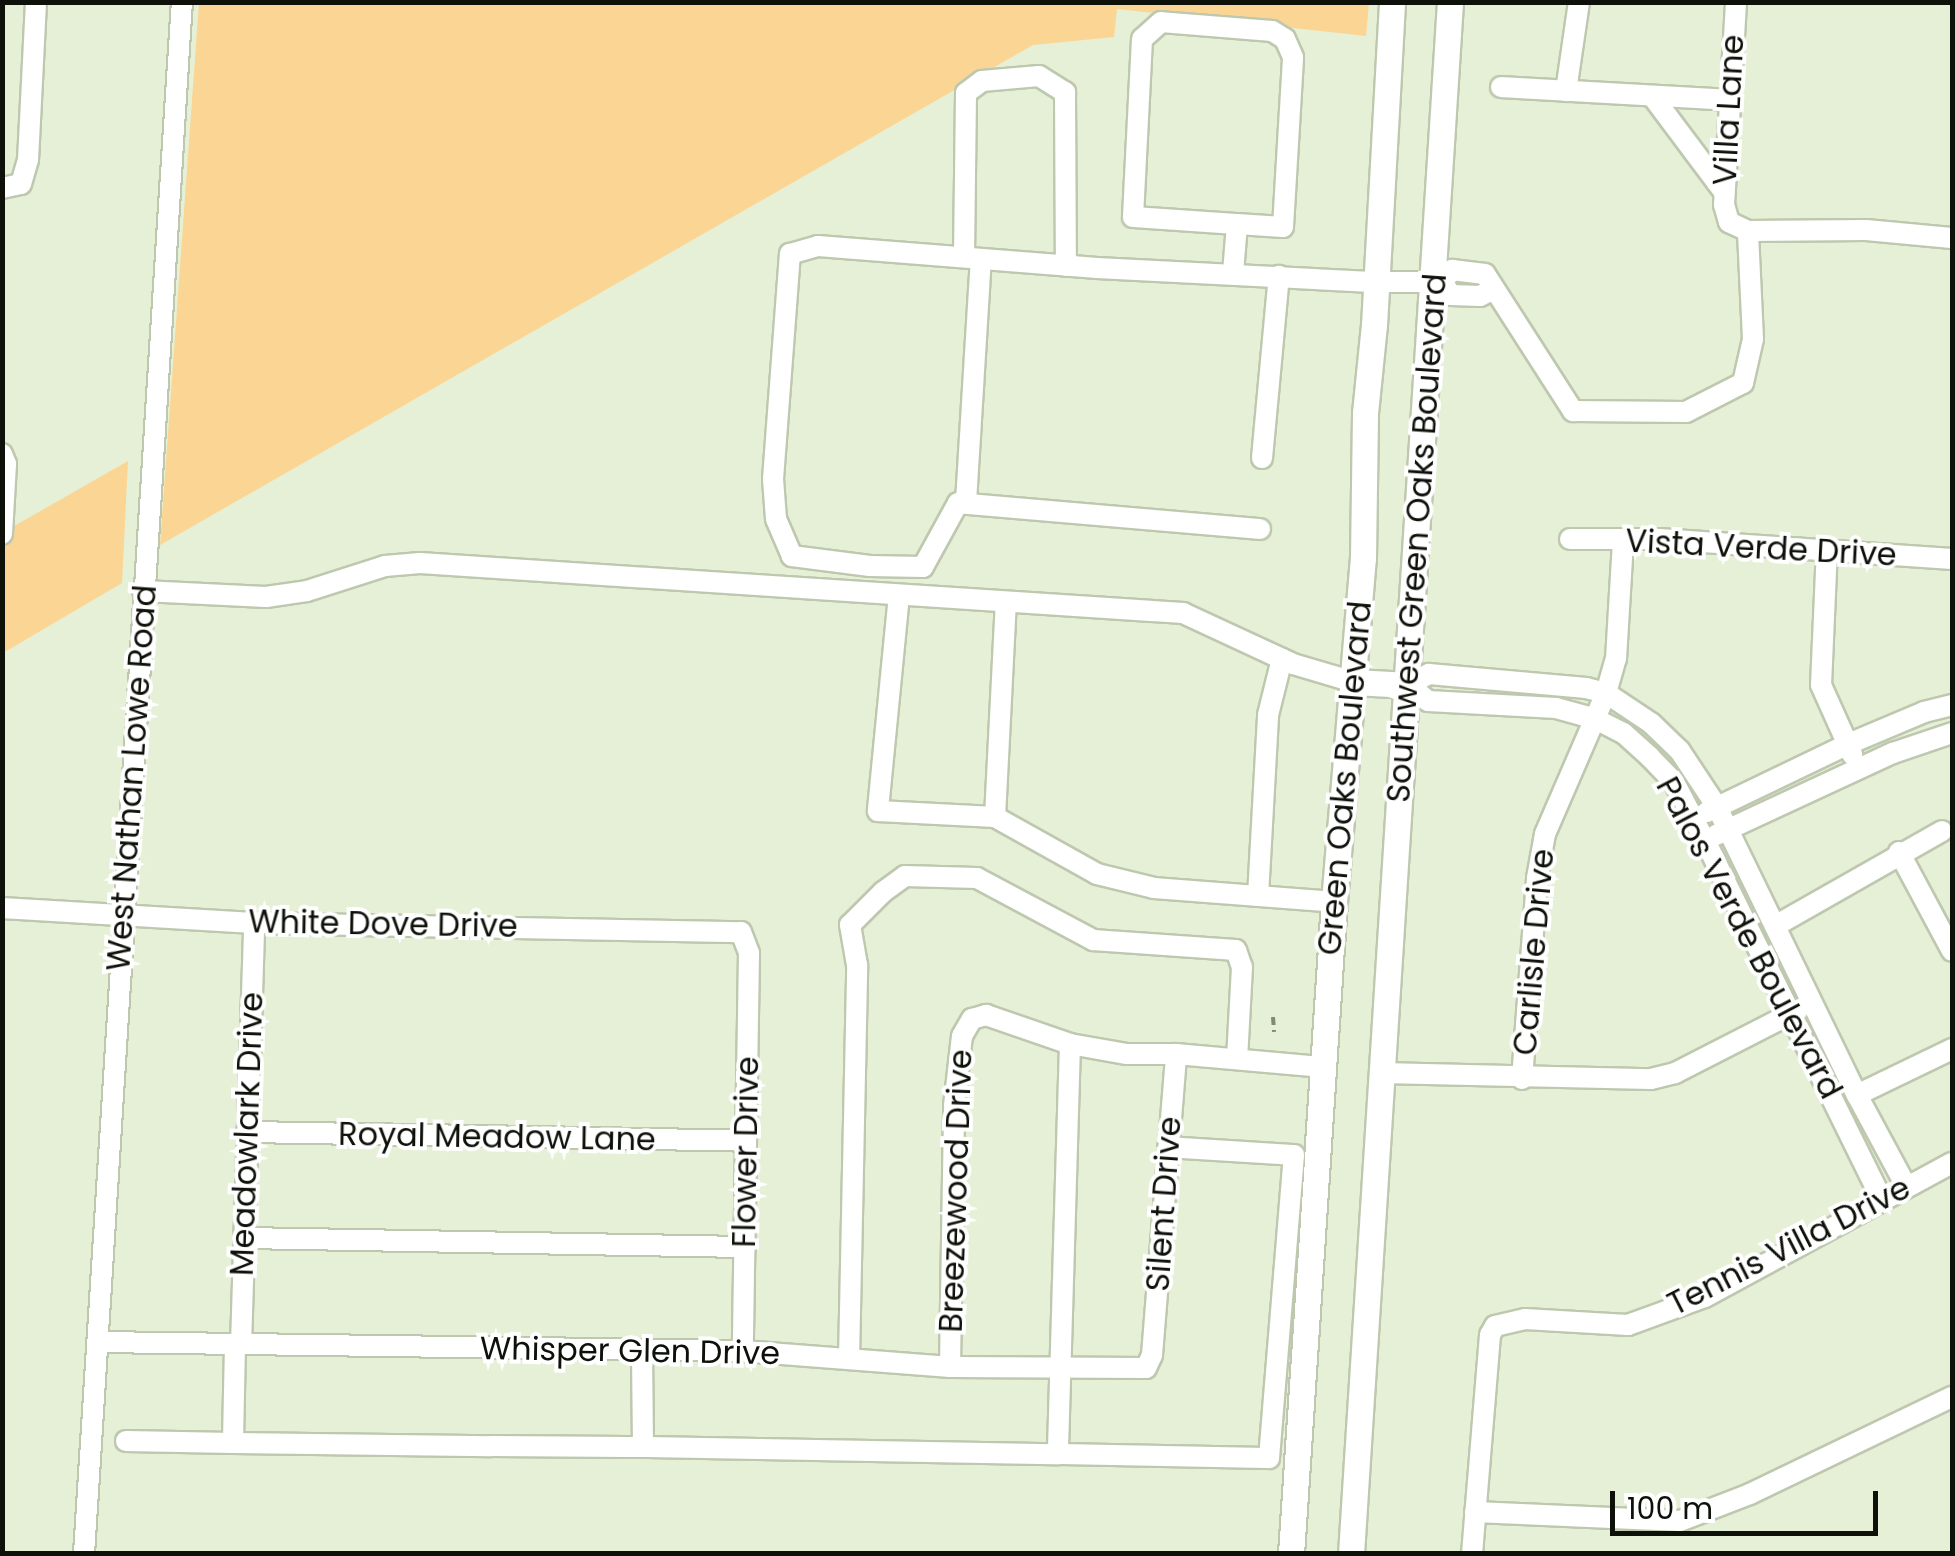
<!DOCTYPE html>
<style>
body{margin:0}
#map{position:relative;width:1955px;height:1556px;overflow:hidden;background:#e5f0d6;font-family:Poppins,sans-serif}
div>[style]{position:absolute}
.green>*{inset:0;background:#fbd594}
.path>*{height:4px;margin-top:-2px;transform-origin:0;background:repeating-linear-gradient(90deg,#818876 0 8px,transparent 0 13px)}
.roads{filter:drop-shadow(2px 0 #bec8af) drop-shadow(-2px 0 #bec8af) drop-shadow(0 2px #bec8af) drop-shadow(0 -2px #bec8af)}
.minor>*{height:20px;margin:-10px;padding:0 10px;transform-origin:10px;border-radius:10px;background:#fff}
.major>*{height:25px;margin:-12.5px;padding:0 12.5px;transform-origin:12.5px;border-radius:12.5px;background:#fff}
span{translate:-50% -50%;white-space:nowrap;text-align:center;line-height:1.15;-webkit-text-stroke:8px #fff;paint-order:stroke}
.street-label{font-size:32px;color:#0e1109}
.frame{position:absolute;inset:0;border:5px solid #0e1109;pointer-events:none}
.scale{position:absolute;left:1610px;top:1491px;width:268px;height:45px;box-sizing:border-box;border:5px solid #0e1109;border-top:0;padding-left:12px;font-size:30px;line-height:35px;white-space:nowrap;color:#0e1109;-webkit-text-stroke:8px #fff;paint-order:stroke}
</style>
<div id="map">
<div class="green">
<div style="clip-path:polygon(199px 3px,1369px 3px,1366px 36px,1117px 9px,1114px 37px,1033px 45px,160px 545px)"></div>
<div style="clip-path:polygon(128px 461px,122px 583px,3px 653px,2px 533px)"></div>
</div>
<div class="path">
<div style="left:1273px;top:1017px;width:15px;rotate:86deg"></div>
</div>
<div class="roads">
<div class="minor">
<div style="left:1501px;top:87px;width:230px;rotate:3.2deg"></div>
<div style="left:1566px;top:91px;width:90px;rotate:-81.7deg"></div>
<div style="left:1653px;top:97px;width:119px;rotate:53.2deg"></div>
<div style="left:2px;top:188px;width:19px;rotate:-12deg"></div>
<div style="left:21px;top:184px;width:25px;rotate:-74deg"></div>
<div style="left:28px;top:160px;width:158px;rotate:-87.1deg"></div>
<div style="left:1748px;top:231px;width:118px;rotate:-0.5deg"></div>
<div style="left:1866px;top:230px;width:86px;rotate:5.3deg"></div>
<div style="left:964px;top:257px;width:164px;rotate:-89.3deg"></div>
<div style="left:966px;top:93px;width:20px;rotate:-37deg"></div>
<div style="left:982px;top:81px;width:57px;rotate:-5deg"></div>
<div style="left:1039px;top:76px;width:31px;rotate:32deg"></div>
<div style="left:1065px;top:92px;width:174px;rotate:89.7deg"></div>
<div style="left:1233px;top:273px;width:49px;rotate:-85.3deg"></div>
<div style="left:1237px;top:224px;width:46px;rotate:3.7deg"></div>
<div style="left:1283px;top:227px;width:170px;rotate:-86.6deg"></div>
<div style="left:1293px;top:57px;width:20px;rotate:-114deg"></div>
<div style="left:1285px;top:39px;width:15px;rotate:-148deg"></div>
<div style="left:1272px;top:31px;width:111px;rotate:-175.4deg"></div>
<div style="left:1161px;top:22px;width:25px;rotate:138deg"></div>
<div style="left:1142px;top:39px;width:178px;rotate:92.9deg"></div>
<div style="left:1133px;top:217px;width:104px;rotate:3.9deg"></div>
<div style="left:1442px;top:282px;width:16px;rotate:55deg"></div>
<div style="left:1451px;top:295px;width:29px;rotate:2deg"></div>
<div style="left:1480px;top:296px;width:13px;rotate:-27deg"></div>
<div style="left:2px;top:454px;width:11px;rotate:68deg"></div>
<div style="left:6px;top:464px;width:70px;rotate:93.3deg"></div>
<div style="left:1262px;top:458px;width:183px;rotate:-84.7deg"></div>
<div style="left:966px;top:502px;width:243px;rotate:-86.5deg"></div>
<div style="left:1260px;top:529px;width:303px;rotate:-175.1deg"></div>
<div style="left:958px;top:503px;width:73px;rotate:118.7deg"></div>
<div style="left:923px;top:567px;width:53px;rotate:-178.9deg"></div>
<div style="left:870px;top:566px;width:79px;rotate:-172.7deg"></div>
<div style="left:792px;top:556px;width:40px;rotate:-113.4deg"></div>
<div style="left:776px;top:519px;width:40px;rotate:-94.3deg"></div>
<div style="left:773px;top:479px;width:226px;rotate:-85.7deg"></div>
<div style="left:790px;top:254px;width:29px;rotate:-16deg"></div>
<div style="left:818px;top:246px;width:280px;rotate:4.5deg"></div>
<div style="left:1097px;top:268px;width:280px;rotate:2.9deg"></div>
<div style="left:1377px;top:282px;width:65px"></div>
<div style="left:1442px;top:282px;width:16px;rotate:-50deg"></div>
<div style="left:1452px;top:270px;width:33px;rotate:7deg"></div>
<div style="left:1485px;top:274px;width:163px;rotate:57.3deg"></div>
<div style="left:1573px;top:411px;width:113px;rotate:0.5deg"></div>
<div style="left:1686px;top:412px;width:64px;rotate:-27deg"></div>
<div style="left:1743px;top:383px;width:45px;rotate:-77.2deg"></div>
<div style="left:1753px;top:339px;width:108px;rotate:-92.7deg"></div>
<div style="left:1748px;top:231px;width:21px;rotate:-155deg"></div>
<div style="left:1729px;top:222px;width:18px;rotate:-106deg"></div>
<div style="left:1724px;top:205px;width:203px;rotate:-86.6deg"></div>
<div style="left:1570px;top:539px;width:89px"></div>
<div style="left:1659px;top:539px;width:294px;rotate:3.9deg"></div>
<div style="left:1827px;top:548px;width:137px;rotate:92.5deg"></div>
<div style="left:1821px;top:685px;width:76px;rotate:65.8deg"></div>
<div style="left:143px;top:591px;width:123px;rotate:2.8deg"></div>
<div style="left:266px;top:597px;width:41px;rotate:-8.3deg"></div>
<div style="left:307px;top:591px;width:82px;rotate:-17.8deg"></div>
<div style="left:385px;top:566px;width:35px;rotate:-5deg"></div>
<div style="left:420px;top:563px;width:765px;rotate:3.75deg"></div>
<div style="left:1183px;top:613px;width:121px;rotate:24.9deg"></div>
<div style="left:1293px;top:664px;width:64px;rotate:16.4deg"></div>
<div style="left:899px;top:595px;width:217px;rotate:95.6deg"></div>
<div style="left:878px;top:811px;width:117px;rotate:2.9deg"></div>
<div style="left:995px;top:817px;width:117px;rotate:29.2deg"></div>
<div style="left:1097px;top:874px;width:59px;rotate:13.8deg"></div>
<div style="left:1154px;top:888px;width:181px;rotate:4.4deg"></div>
<div style="left:1707px;top:812px;width:154px;rotate:-25.7deg"></div>
<div style="left:1846px;top:745px;width:85px;rotate:-22.9deg"></div>
<div style="left:1924px;top:712px;width:29px;rotate:-14deg"></div>
<div style="left:995px;top:817px;width:215px;rotate:-87.1deg"></div>
<div style="left:1716px;top:835px;width:195px;rotate:-24.9deg"></div>
<div style="left:1893px;top:753px;width:62px;rotate:-18.7deg"></div>
<div style="left:1899px;top:852px;width:112px;rotate:61.8deg"></div>
<div style="left:1258px;top:896px;width:181px;rotate:-86.8deg"></div>
<div style="left:1268px;top:715px;width:58px;rotate:-76deg"></div>
<div style="left:2px;top:908px;width:252px;rotate:3.4deg"></div>
<div style="left:254px;top:923px;width:487px;rotate:1.1deg"></div>
<div style="left:741px;top:932px;width:22px;rotate:69deg"></div>
<div style="left:749px;top:953px;width:398px;rotate:90.9deg"></div>
<div style="left:1775px;top:926px;width:192px;rotate:-29.6deg"></div>
<div style="left:1070px;top:1044px;width:410px;rotate:91.7deg"></div>
<div style="left:1058px;top:1454px;width:211px;rotate:1.1deg"></div>
<div style="left:1269px;top:1458px;width:304px;rotate:-85.3deg"></div>
<div style="left:1294px;top:1155px;width:126px;rotate:-176.4deg"></div>
<div style="left:1381px;top:1073px;width:270px;rotate:1.3deg"></div>
<div style="left:1651px;top:1079px;width:25px;rotate:-14deg"></div>
<div style="left:1675px;top:1073px;width:138px;rotate:-27.1deg"></div>
<div style="left:1522px;top:1079px;width:202px;rotate:-85.7deg"></div>
<div style="left:1537px;top:878px;width:45px;rotate:-79.7deg"></div>
<div style="left:1545px;top:834px;width:154px;rotate:-66.6deg"></div>
<div style="left:1606px;top:693px;width:35px;rotate:-74deg"></div>
<div style="left:1616px;top:659px;width:119px;rotate:-86.6deg"></div>
<div style="left:1857px;top:1095px;width:106px;rotate:-25.8deg"></div>
<div style="left:247px;top:1132px;width:499px;rotate:1deg"></div>
<div style="left:1882px;top:1200px;width:400px;rotate:-116.2deg"></div>
<div style="left:1705px;top:841px;width:67px;rotate:-117.7deg"></div>
<div style="left:1674px;top:782px;width:35px;rotate:-134deg"></div>
<div style="left:1650px;top:757px;width:36px;rotate:-138deg"></div>
<div style="left:1623px;top:733px;width:30px;rotate:-153deg"></div>
<div style="left:1596px;top:719px;width:41px;rotate:-164.6deg"></div>
<div style="left:1556px;top:708px;width:128px;rotate:-176.9deg"></div>
<div style="left:1428px;top:701px;width:25px;rotate:-140deg"></div>
<div style="left:1409px;top:685px;width:23px;rotate:-29deg"></div>
<div style="left:1429px;top:674px;width:158px;rotate:5.1deg"></div>
<div style="left:1586px;top:688px;width:21px;rotate:14deg"></div>
<div style="left:1606px;top:693px;width:54px;rotate:33.7deg"></div>
<div style="left:1651px;top:723px;width:40px;rotate:44deg"></div>
<div style="left:1680px;top:751px;width:67px;rotate:56.5deg"></div>
<div style="left:1717px;top:807px;width:320px;rotate:64.1deg"></div>
<div style="left:1857px;top:1095px;width:103px;rotate:61.7deg"></div>
<div style="left:244px;top:1238px;width:501px;rotate:1.03deg"></div>
<div style="left:98px;top:1342px;width:645px;rotate:0.8deg"></div>
<div style="left:743px;top:1351px;width:208px;rotate:4.4deg"></div>
<div style="left:950px;top:1367px;width:196px;rotate:0.3deg"></div>
<div style="left:1146px;top:1368px;width:14px;rotate:-65deg"></div>
<div style="left:1152px;top:1355px;width:302px;rotate:-85.4deg"></div>
<div style="left:235px;top:1345px;width:98px;rotate:91.2deg"></div>
<div style="left:233px;top:1443px;width:259px;rotate:0.7deg"></div>
<div style="left:492px;top:1446px;width:151px;rotate:0.4deg"></div>
<div style="left:643px;top:1447px;width:97px;rotate:-90.6deg"></div>
<div style="left:241px;top:1345px;width:422px;rotate:-88.2deg"></div>
<div style="left:849px;top:1359px;width:394px;rotate:-88.8deg"></div>
<div style="left:857px;top:965px;width:41px;rotate:-99.9deg"></div>
<div style="left:850px;top:925px;width:47px;rotate:-45deg"></div>
<div style="left:883px;top:892px;width:27px;rotate:-36deg"></div>
<div style="left:905px;top:876px;width:72px;rotate:1.6deg"></div>
<div style="left:977px;top:878px;width:132px;rotate:28.1deg"></div>
<div style="left:1093px;top:940px;width:143px;rotate:4deg"></div>
<div style="left:1236px;top:950px;width:18px;rotate:71deg"></div>
<div style="left:1242px;top:967px;width:92px;rotate:93.1deg"></div>
<div style="left:950px;top:1367px;width:261px;rotate:-89.1deg"></div>
<div style="left:954px;top:1106px;width:70px;rotate:-83.5deg"></div>
<div style="left:962px;top:1036px;width:20px;rotate:-60deg"></div>
<div style="left:972px;top:1019px;width:15px;rotate:-16deg"></div>
<div style="left:986px;top:1015px;width:89px;rotate:19deg"></div>
<div style="left:1070px;top:1044px;width:58px;rotate:10deg"></div>
<div style="left:1127px;top:1054px;width:49px"></div>
<div style="left:1176px;top:1054px;width:148px;rotate:5.1deg"></div>
<div style="left:126px;top:1441px;width:107px;rotate:1.1deg"></div>
<div style="left:643px;top:1447px;width:415px;rotate:1deg"></div>
<div style="left:1475px;top:1512px;width:205px;rotate:2.5deg"></div>
<div style="left:1680px;top:1521px;width:75px;rotate:-21.1deg"></div>
<div style="left:1750px;top:1494px;width:224px;rotate:-25.7deg"></div>
<div style="left:84px;top:1554px;width:1555px;rotate:-86.39deg"></div>
<div style="left:1472px;top:1554px;width:220px;rotate:-85.3deg"></div>
<div style="left:1490px;top:1335px;width:10px;rotate:-61deg"></div>
<div style="left:1495px;top:1326px;width:31px;rotate:-13deg"></div>
<div style="left:1525px;top:1319px;width:103px;rotate:3.3deg"></div>
<div style="left:1628px;top:1325px;width:82px;rotate:-20deg"></div>
<div style="left:1705px;top:1297px;width:281px;rotate:-28.5deg"></div>
</div>
<div class="major">
<div style="left:1354px;top:682px;width:55px;rotate:3.1deg"></div>
<div style="left:1291px;top:1554px;width:653px;rotate:-86.23deg"></div>
<div style="left:1334px;top:902px;width:345px;rotate:-85.2deg"></div>
<div style="left:1363px;top:558px;width:145px;rotate:-89.2deg"></div>
<div style="left:1365px;top:413px;width:88px;rotate:-84.2deg"></div>
<div style="left:1374px;top:325px;width:324px;rotate:-86.8deg"></div>
<div style="left:1351px;top:1554px;width:1555px;rotate:-86.35deg"></div>
</div>
</div>
<div class="street-label">
<span style="left:1729px;top:110px;rotate:-87deg">Villa Lane</span>
<span style="left:1417px;top:538px;rotate:-86deg">Southwest Green Oaks Boulevard</span>
<span style="left:1761px;top:548px;rotate:3deg">Vista Verde Drive</span>
<span style="left:132px;top:778px;rotate:-86deg">West Nathan Lowe Road</span>
<span style="left:1345px;top:778px;rotate:-85deg">Green Oaks Boulevard</span>
<span style="left:383px;top:924px;rotate:1deg">White Dove Drive</span>
<span style="left:1749px;top:938px;rotate:62deg">Palos Verde Boulevard</span>
<span style="left:1534px;top:952px;rotate:-85deg">Carlisle Drive</span>
<span style="left:247px;top:1134px;rotate:-88deg">Meadowlark Drive</span>
<span style="left:497px;top:1137px;rotate:1deg">Royal Meadow Lane</span>
<span style="left:746px;top:1152px;rotate:-89deg">Flower Drive</span>
<span style="left:956px;top:1191px;rotate:-88deg">Breezewood Drive</span>
<span style="left:1164px;top:1204px;rotate:-86deg">Silent Drive</span>
<span style="left:1789px;top:1246px;rotate:-27deg">Tennis Villa Drive</span>
<span style="left:630px;top:1351px;rotate:1deg">Whisper Glen Drive</span>
</div>
<div class="frame"></div>
<div class="scale">100 m</div>
</div>
